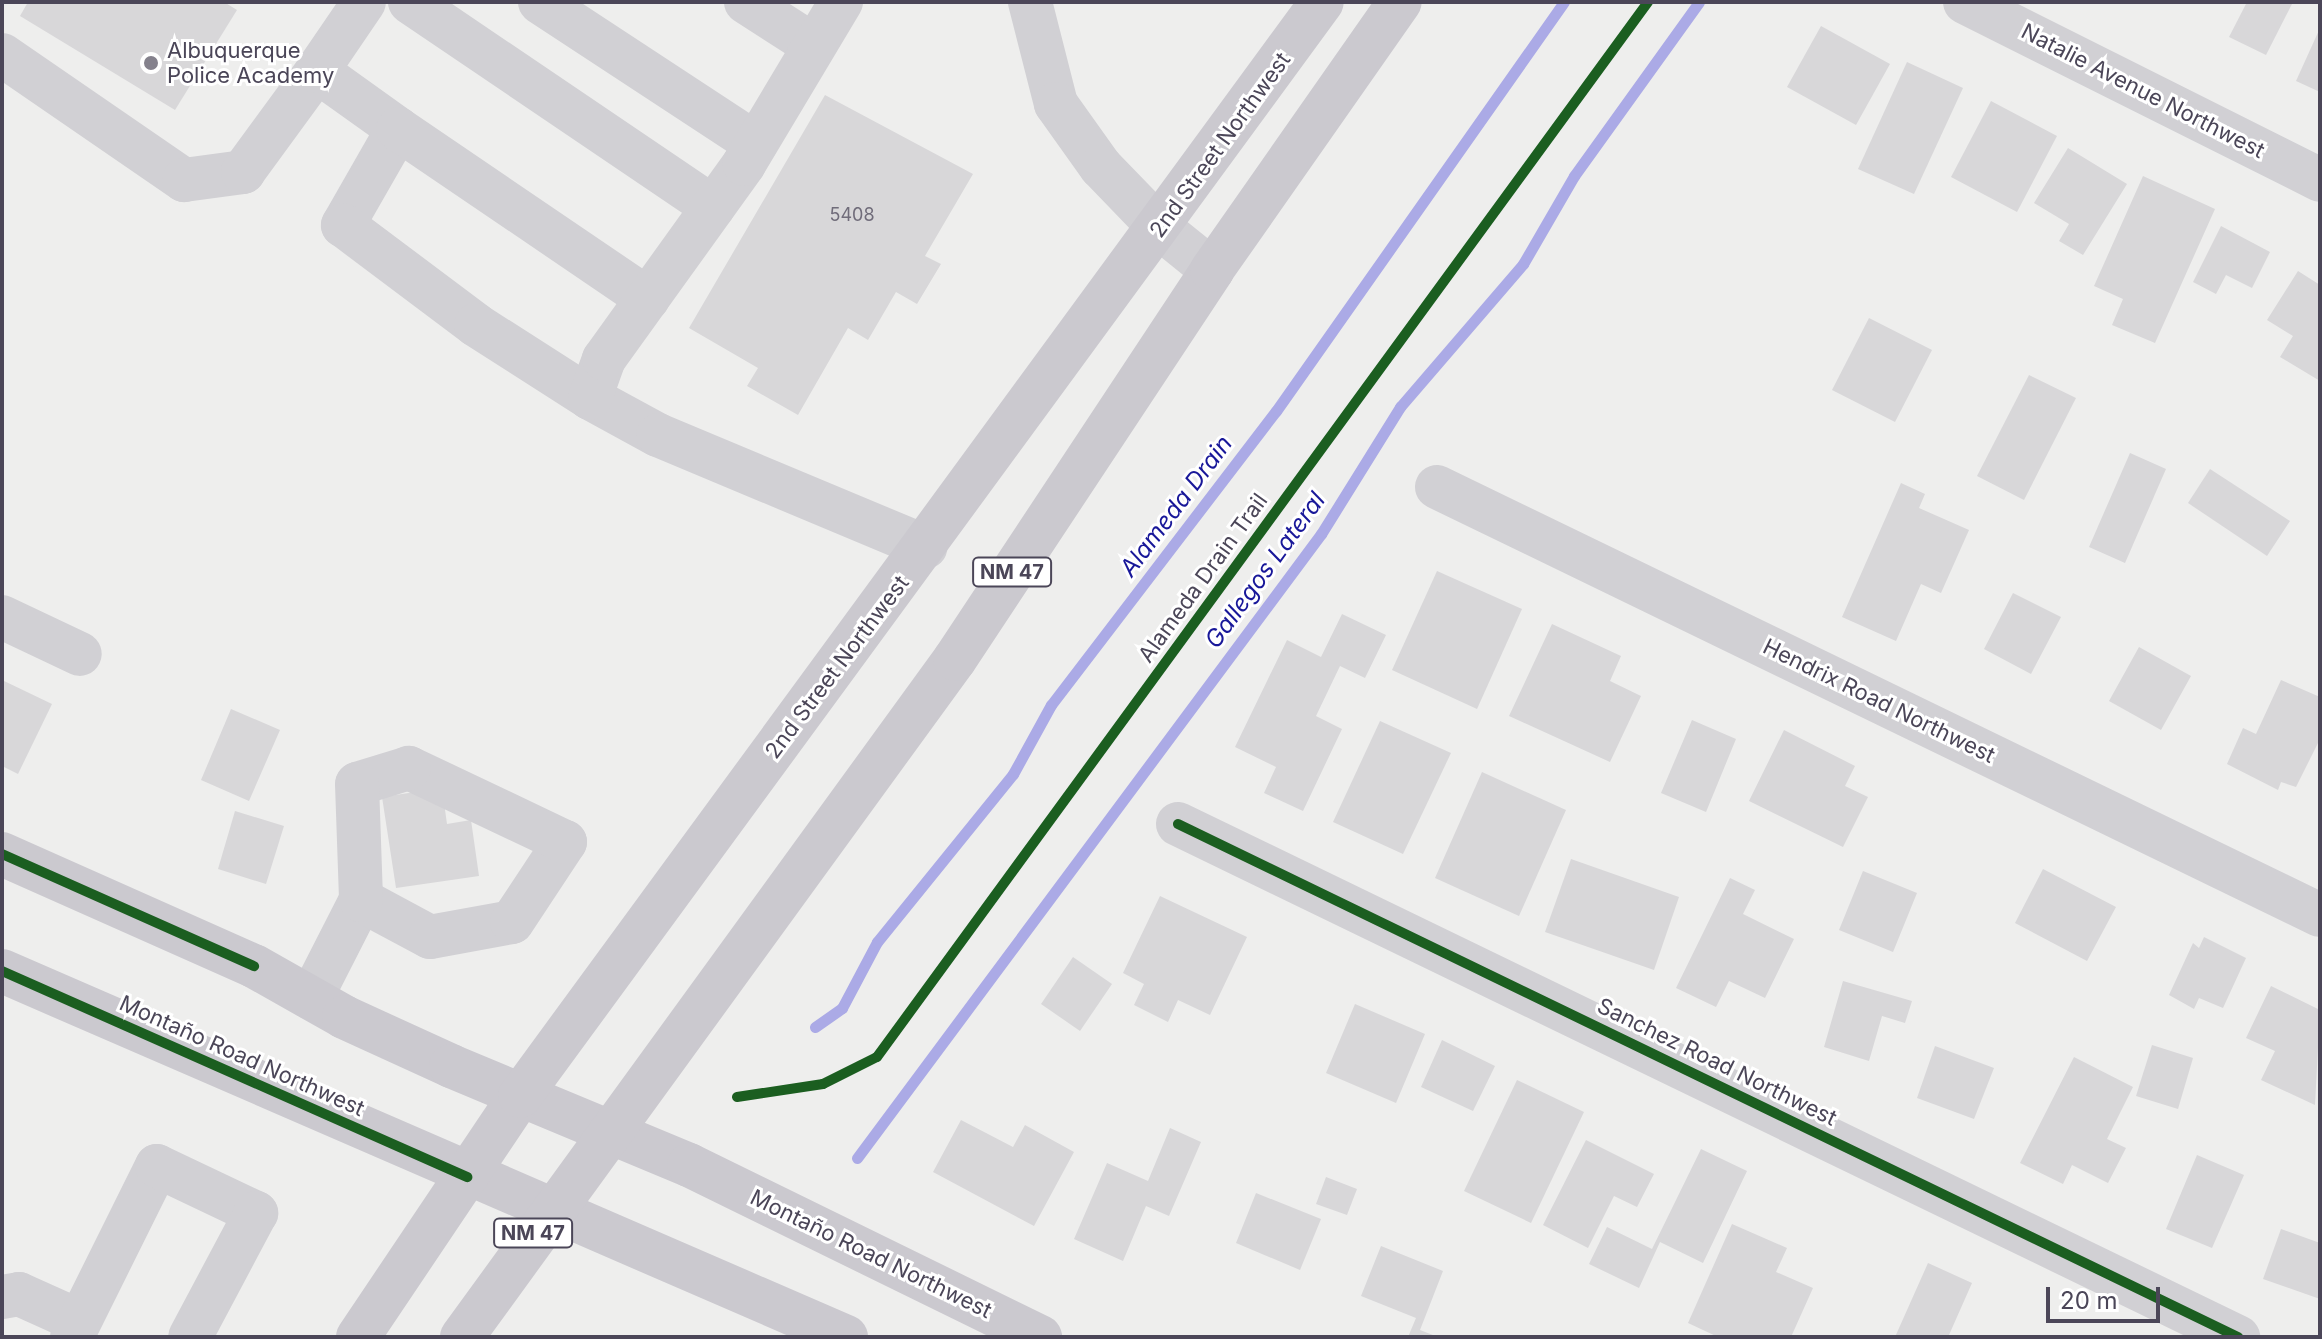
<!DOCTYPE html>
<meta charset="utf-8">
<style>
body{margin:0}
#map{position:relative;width:2322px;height:1339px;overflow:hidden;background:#eeeeed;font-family:Inter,sans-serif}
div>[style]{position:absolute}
.stream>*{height:11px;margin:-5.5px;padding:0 5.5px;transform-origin:5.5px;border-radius:5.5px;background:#abaae6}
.building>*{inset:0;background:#d8d7d9}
.minor>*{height:44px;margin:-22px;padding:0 22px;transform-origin:22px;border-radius:22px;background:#d1d0d4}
.major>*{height:44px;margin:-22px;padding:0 22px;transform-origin:22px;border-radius:22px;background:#cbc9cf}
.cycleway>*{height:10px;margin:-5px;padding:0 5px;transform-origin:5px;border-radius:5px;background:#1b5e20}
.dots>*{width:22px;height:22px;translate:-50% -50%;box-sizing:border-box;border:4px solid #fff;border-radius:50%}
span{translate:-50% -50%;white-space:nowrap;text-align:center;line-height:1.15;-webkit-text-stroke:6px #fff;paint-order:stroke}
.number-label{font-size:18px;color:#706c7a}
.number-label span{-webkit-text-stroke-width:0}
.shield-label span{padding:2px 6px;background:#fff;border:2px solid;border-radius:6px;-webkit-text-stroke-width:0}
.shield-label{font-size:20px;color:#4b4658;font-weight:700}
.poi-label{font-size:22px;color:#4b4658}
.left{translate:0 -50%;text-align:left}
.street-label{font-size:22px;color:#4b4658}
.water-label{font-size:24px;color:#181799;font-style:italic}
.frame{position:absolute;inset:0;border:4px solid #4b4658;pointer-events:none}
.scale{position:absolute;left:2046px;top:1287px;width:114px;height:36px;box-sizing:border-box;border:4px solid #4b4658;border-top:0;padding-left:10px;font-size:24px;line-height:28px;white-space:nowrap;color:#4b4658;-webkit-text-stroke:6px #fff;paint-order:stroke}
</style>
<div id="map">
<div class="stream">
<div style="left:815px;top:1027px;width:33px;rotate:-35deg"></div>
<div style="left:842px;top:1008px;width:75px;rotate:-62.1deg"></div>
<div style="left:877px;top:942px;width:216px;rotate:-51deg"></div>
<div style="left:1013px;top:774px;width:79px;rotate:-61.2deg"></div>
<div style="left:1051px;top:705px;width:370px;rotate:-52.6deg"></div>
<div style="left:1276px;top:411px;width:500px;rotate:-54.85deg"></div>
<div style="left:857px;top:1158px;width:778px;rotate:-53.37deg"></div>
<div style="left:1321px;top:534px;width:150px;rotate:-58.1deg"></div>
<div style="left:1400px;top:407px;width:189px;rotate:-49.3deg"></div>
<div style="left:1523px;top:264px;width:102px;rotate:-59.9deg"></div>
<div style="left:1574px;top:176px;width:214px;rotate:-54.3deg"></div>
</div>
<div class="building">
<div style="clip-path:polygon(28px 2px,224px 2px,237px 10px,175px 110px,20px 16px)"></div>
<div style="clip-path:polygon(2247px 2px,2293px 2px,2266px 55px,2229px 37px)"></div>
<div style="clip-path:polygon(1821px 26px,1890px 64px,1856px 125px,1787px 87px)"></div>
<div style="clip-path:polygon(2320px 28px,2320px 92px,2296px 81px)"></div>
<div style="clip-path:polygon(1907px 62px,1963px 88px,1914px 194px,1858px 169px)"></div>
<div style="clip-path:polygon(825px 95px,973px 174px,925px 256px,941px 264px,917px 304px,896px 292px,868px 340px,848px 328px,798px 415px,747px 386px,758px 368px,689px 328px)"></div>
<div style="clip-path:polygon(1991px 101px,2057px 136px,2017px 212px,1951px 177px)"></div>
<div style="clip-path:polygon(2068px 148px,2127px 184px,2083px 255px,2059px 241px,2069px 224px,2034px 203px)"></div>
<div style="clip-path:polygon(2143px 176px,2215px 209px,2155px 343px,2112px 325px,2123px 299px,2094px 286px)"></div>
<div style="clip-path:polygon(2221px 226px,2270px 252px,2252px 288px,2226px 275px,2216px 294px,2193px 282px)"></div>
<div style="clip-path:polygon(2298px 271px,2320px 285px,2320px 381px,2280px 357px,2293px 336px,2267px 320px)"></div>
<div style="clip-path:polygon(1869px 318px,1932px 350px,1895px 422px,1832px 390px)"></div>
<div style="clip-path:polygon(2029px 375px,2076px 398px,2024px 500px,1977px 476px)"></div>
<div style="clip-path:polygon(2130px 453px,2166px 469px,2125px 563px,2089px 547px)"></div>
<div style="clip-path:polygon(2210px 469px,2290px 521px,2267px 556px,2188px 503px)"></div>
<div style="clip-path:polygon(1901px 483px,1925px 494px,1919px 508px,1969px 530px,1941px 593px,1921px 584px,1896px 641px,1842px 617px)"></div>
<div style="clip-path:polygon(1437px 571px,1522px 609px,1477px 709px,1392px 670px)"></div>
<div style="clip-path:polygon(2013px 593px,2061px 617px,2031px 674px,1984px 649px)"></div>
<div style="clip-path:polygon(1342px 614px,1386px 635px,1365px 678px,1340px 666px,1316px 716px,1342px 729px,1303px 811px,1264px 793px,1276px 767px,1235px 747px,1287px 640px,1321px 657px)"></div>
<div style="clip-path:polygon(1552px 624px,1621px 656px,1610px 681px,1641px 696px,1610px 762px,1509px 716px)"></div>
<div style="clip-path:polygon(2139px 647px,2191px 676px,2161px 730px,2109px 701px)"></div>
<div style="clip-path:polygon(2px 680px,52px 704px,18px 774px,2px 766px)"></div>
<div style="clip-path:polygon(2281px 680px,2320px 697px,2320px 739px,2296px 787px,2281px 782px,2278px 790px,2227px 764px,2243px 728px,2256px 734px)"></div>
<div style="clip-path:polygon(231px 709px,280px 730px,249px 801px,201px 780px)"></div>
<div style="clip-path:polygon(1692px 720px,1736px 739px,1706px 812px,1661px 793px)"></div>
<div style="clip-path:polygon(1380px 721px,1451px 753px,1403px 854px,1333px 822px)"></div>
<div style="clip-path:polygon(1784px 730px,1855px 766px,1845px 786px,1868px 797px,1843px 847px,1749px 801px)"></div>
<div style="clip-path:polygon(1482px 772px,1566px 810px,1519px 916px,1435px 878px)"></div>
<div style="clip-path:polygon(442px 788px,447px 824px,471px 820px,479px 876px,396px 888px,382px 797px)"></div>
<div style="clip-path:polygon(235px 811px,284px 826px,266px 884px,218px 869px)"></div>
<div style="clip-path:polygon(1571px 859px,1679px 897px,1654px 970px,1545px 932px)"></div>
<div style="clip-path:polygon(2043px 869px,2116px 907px,2087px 961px,2015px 923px)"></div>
<div style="clip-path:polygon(1863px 871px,1917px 893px,1893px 952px,1839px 930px)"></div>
<div style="clip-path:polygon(1730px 878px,1755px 890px,1743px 914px,1794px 939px,1765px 998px,1729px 981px,1716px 1007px,1676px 988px)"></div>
<div style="clip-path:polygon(1160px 896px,1247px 937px,1210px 1015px,1178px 1000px,1168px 1022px,1134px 1005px,1144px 984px,1123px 973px)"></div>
<div style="clip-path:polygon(2204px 937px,2246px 958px,2223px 1008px,2199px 998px,2194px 1009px,2169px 995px,2193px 943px,2199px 948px)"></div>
<div style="clip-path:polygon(1073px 957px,1112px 984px,1080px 1031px,1041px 1004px)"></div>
<div style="clip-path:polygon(1843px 981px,1912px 1001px,1905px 1023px,1882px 1016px,1869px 1061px,1824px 1047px)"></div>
<div style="clip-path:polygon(2271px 986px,2320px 1010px,2315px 1105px,2261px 1080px,2275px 1051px,2246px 1038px)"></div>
<div style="clip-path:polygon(1355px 1004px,1425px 1034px,1396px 1103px,1326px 1073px)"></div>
<div style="clip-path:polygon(1442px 1040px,1495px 1066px,1473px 1111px,1421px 1087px)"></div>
<div style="clip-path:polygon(2152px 1045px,2193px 1058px,2178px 1109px,2136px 1096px)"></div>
<div style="clip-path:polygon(1935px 1046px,1994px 1068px,1974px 1119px,1917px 1098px)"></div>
<div style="clip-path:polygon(2074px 1057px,2133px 1087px,2107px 1139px,2126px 1148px,2108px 1183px,2072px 1165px,2063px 1184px,2020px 1163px)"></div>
<div style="clip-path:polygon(1517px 1080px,1584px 1112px,1531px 1223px,1464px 1191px)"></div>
<div style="clip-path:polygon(961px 1120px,1013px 1147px,1025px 1125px,1074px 1152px,1034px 1226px,933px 1172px)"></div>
<div style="clip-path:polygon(1170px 1128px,1201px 1142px,1169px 1216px,1146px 1206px,1123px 1261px,1074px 1239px,1107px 1163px,1148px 1181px)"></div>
<div style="clip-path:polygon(1586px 1140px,1654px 1174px,1637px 1207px,1614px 1196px,1588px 1248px,1543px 1225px)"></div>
<div style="clip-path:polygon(1701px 1149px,1747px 1171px,1703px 1263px,1660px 1242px,1639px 1288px,1589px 1264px,1607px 1227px,1652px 1249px)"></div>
<div style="clip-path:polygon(2197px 1155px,2244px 1175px,2212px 1248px,2166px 1229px)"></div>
<div style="clip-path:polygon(1326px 1177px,1357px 1189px,1347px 1215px,1316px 1204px)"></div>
<div style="clip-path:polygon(1256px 1193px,1321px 1219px,1300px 1270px,1236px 1243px)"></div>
<div style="clip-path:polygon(1732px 1224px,1787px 1248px,1776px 1272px,1813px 1288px,1791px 1337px,1718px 1337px,1688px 1323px)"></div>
<div style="clip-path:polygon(2281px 1229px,2320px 1243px,2320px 1299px,2263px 1279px)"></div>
<div style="clip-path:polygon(1381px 1246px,1443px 1271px,1420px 1330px,1438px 1337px,1408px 1337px,1416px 1318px,1361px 1296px)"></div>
<div style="clip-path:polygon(1928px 1263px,1972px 1283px,1949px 1335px,1954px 1337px,1895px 1337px)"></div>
</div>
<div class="minor">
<div style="left:410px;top:2px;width:366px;rotate:34.1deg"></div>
<div style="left:540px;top:2px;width:258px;rotate:33.3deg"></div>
<div style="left:746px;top:2px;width:80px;rotate:32.7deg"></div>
<div style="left:1030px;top:2px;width:105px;rotate:75.7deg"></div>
<div style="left:1056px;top:104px;width:77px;rotate:54.5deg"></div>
<div style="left:1101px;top:167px;width:85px;rotate:46deg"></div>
<div style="left:1160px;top:228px;width:67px;rotate:38.9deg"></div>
<div style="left:1965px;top:2px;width:397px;rotate:26.6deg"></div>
<div style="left:2px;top:55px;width:221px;rotate:34.5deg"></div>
<div style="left:184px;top:180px;width:60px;rotate:-7.7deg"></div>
<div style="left:243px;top:172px;width:125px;rotate:-53.8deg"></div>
<div style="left:317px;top:71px;width:100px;rotate:35.6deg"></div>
<div style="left:398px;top:129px;width:111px;rotate:119.8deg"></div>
<div style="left:343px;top:225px;width:166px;rotate:36.9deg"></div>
<div style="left:476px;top:325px;width:135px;rotate:32.6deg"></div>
<div style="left:590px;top:398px;width:77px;rotate:28.6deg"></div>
<div style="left:658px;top:435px;width:290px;rotate:22.7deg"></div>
<div style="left:317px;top:71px;width:83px;rotate:-55.7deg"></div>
<div style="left:398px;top:129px;width:302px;rotate:34.2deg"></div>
<div style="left:590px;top:398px;width:41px;rotate:-70.3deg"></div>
<div style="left:604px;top:359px;width:240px;rotate:-54.3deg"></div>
<div style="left:744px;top:164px;width:189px;rotate:-59.1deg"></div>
<div style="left:1437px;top:487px;width:981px;rotate:25.86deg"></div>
<div style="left:2px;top:617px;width:86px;rotate:25.4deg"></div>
<div style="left:1178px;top:824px;width:1178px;rotate:25.83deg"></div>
<div style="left:311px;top:998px;width:110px;rotate:-63deg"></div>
<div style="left:361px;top:900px;width:78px;rotate:28.2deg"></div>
<div style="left:430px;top:937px;width:83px;rotate:-10.4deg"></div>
<div style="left:512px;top:922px;width:96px;rotate:-56.5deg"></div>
<div style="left:565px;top:842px;width:173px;rotate:-154.6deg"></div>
<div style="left:409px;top:768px;width:54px;rotate:162.9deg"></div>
<div style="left:357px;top:784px;width:116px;rotate:88deg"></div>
<div style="left:2px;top:1297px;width:17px;rotate:-10deg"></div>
<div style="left:19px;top:1294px;width:66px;rotate:24.2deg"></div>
<div style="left:72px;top:1337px;width:191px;rotate:-63.6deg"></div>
<div style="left:157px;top:1166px;width:110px;rotate:25.4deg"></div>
<div style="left:256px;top:1213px;width:140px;rotate:118deg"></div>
</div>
<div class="major">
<div style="left:2px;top:854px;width:276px;rotate:24deg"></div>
<div style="left:254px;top:966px;width:103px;rotate:29.5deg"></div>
<div style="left:344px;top:1017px;width:118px;rotate:24.6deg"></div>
<div style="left:451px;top:1066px;width:258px;rotate:22.6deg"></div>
<div style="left:689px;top:1165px;width:391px;rotate:26.1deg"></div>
<div style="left:2px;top:971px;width:920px;rotate:23.44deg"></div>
<div style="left:358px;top:1337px;width:290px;rotate:-56.1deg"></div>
<div style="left:520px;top:1096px;width:1356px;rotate:-53.76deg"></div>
<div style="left:462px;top:1337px;width:838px;rotate:-53.98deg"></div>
<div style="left:955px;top:659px;width:466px;rotate:-56.5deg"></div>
<div style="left:1212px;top:270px;width:327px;rotate:-55deg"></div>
</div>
<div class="cycleway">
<div style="left:1178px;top:824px;width:1178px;rotate:25.83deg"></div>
<div style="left:2px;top:854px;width:276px;rotate:24deg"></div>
<div style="left:2px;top:971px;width:509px;rotate:23.89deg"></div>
<div style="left:737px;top:1097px;width:87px;rotate:-8.6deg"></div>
<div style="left:823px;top:1084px;width:60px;rotate:-26.6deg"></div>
<div style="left:877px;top:1057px;width:1307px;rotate:-53.84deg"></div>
</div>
<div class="dots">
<div style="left:151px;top:63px;background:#84818c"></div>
</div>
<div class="number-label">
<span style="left:852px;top:215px">5408</span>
</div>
<div class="shield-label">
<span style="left:1012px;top:572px">NM 47</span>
<span style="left:533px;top:1233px">NM 47</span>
</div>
<div class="poi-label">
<span class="left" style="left:167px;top:63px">Albuquerque<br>Police Academy</span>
</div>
<div class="street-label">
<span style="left:2143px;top:91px;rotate:27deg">Natalie Avenue Northwest</span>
<span style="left:1220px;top:145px;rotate:-54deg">2nd Street Northwest</span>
<span style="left:1203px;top:578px;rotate:-54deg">Alameda Drain Trail</span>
<span style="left:837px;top:667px;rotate:-53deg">2nd Street Northwest</span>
<span style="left:1879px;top:701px;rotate:26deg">Hendrix Road Northwest</span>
<span style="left:242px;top:1056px;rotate:24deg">Montaño Road Northwest</span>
<span style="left:1717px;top:1062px;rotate:26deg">Sanchez Road Northwest</span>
<span style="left:871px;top:1254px;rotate:26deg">Montaño Road Northwest</span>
</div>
<div class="water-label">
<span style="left:1176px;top:506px;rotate:-53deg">Alameda Drain</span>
<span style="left:1265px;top:570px;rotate:-54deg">Gallegos Lateral</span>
</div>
<div class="frame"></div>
<div class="scale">20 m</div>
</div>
